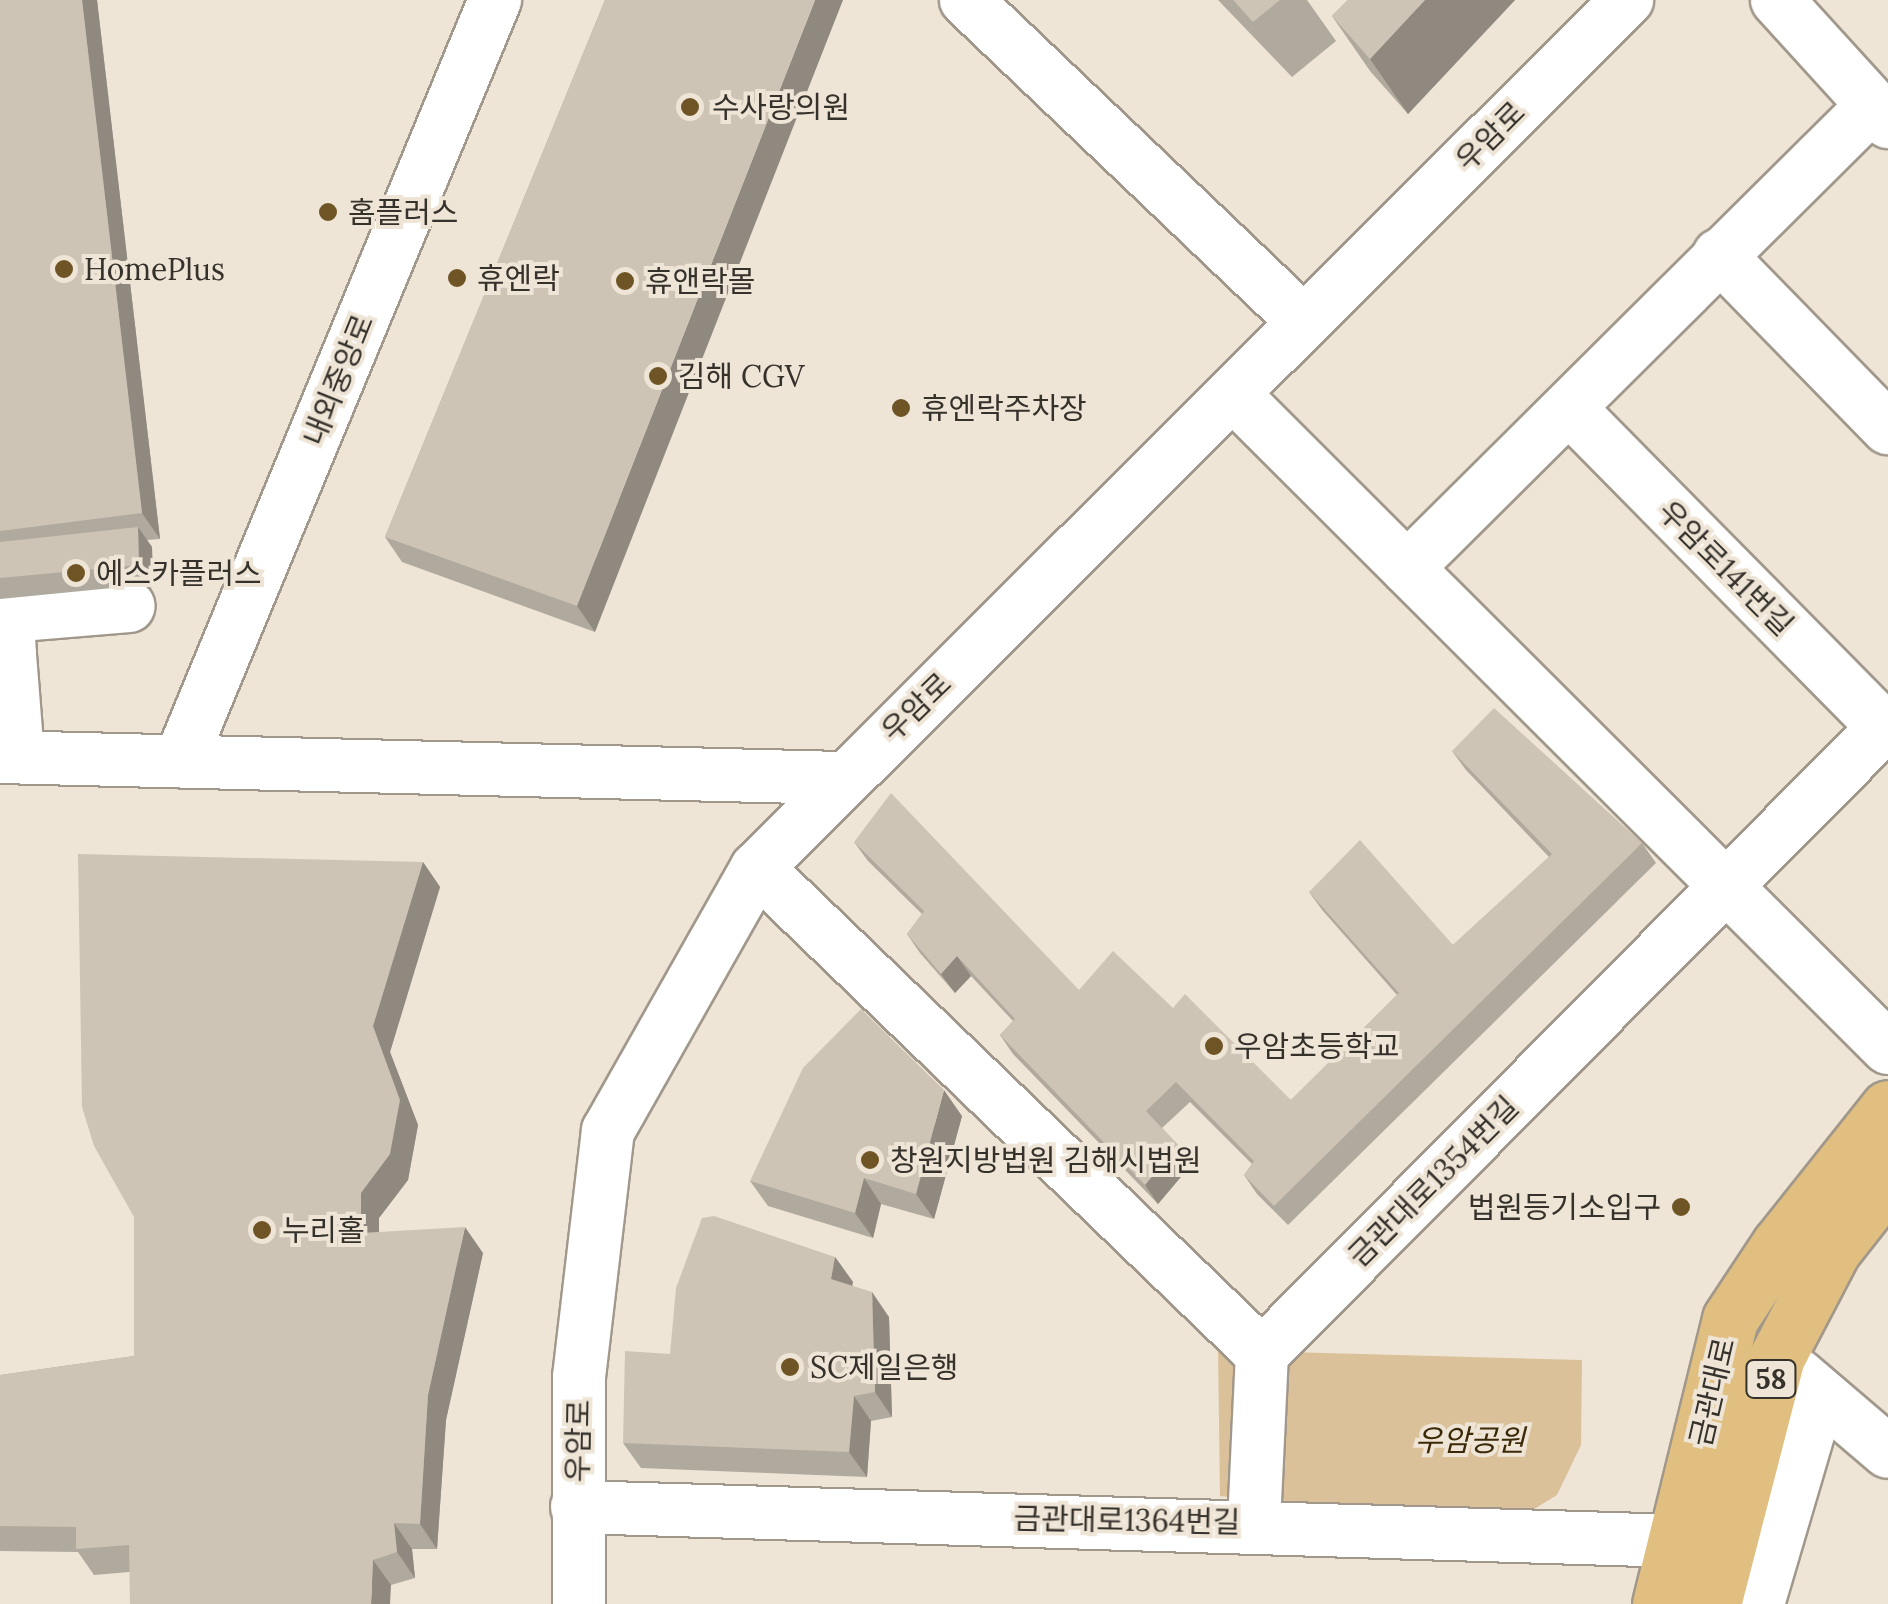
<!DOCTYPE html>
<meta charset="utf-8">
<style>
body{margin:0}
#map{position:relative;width:1888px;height:1604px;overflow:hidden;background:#eee5d7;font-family:Lora,"Noto Sans KR",serif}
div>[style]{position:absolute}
.green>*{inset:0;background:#dac19a}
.roads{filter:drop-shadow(2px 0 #a1988b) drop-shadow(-2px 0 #a1988b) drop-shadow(0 2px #a1988b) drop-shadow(0 -2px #a1988b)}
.minor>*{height:52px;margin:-26px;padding:0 26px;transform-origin:26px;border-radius:26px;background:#fff}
.major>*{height:55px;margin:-27.5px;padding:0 27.5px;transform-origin:27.5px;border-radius:27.5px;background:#e0bf80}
.wall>*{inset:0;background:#b0a99d}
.shaded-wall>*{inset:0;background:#90897f}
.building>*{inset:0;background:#cdc4b6}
.dots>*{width:28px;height:28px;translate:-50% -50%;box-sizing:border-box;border:5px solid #eee5d7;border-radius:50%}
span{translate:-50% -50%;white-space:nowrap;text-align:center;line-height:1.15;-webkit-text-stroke:8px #eee5d7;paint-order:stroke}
.shield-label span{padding:2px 8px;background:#eee5d7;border:2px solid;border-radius:8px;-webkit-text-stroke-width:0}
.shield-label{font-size:28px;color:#35312b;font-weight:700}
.poi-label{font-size:30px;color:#35312b}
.left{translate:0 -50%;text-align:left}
.right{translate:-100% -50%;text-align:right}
.street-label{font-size:30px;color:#35312b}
.park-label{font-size:30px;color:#3b2907;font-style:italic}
</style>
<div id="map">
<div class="green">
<div style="clip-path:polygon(1218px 1350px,1582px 1360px,1581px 1445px,1557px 1495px,1505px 1527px,1220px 1496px)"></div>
</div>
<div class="roads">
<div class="minor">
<div style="left:966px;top:0;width:467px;rotate:43.6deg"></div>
<div style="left:1777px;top:0;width:165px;rotate:47.7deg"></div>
<div style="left:1719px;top:255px;width:242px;rotate:45.7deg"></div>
<div style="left:1234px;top:395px;width:924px;rotate:44.96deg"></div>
<div style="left:1569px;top:408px;width:448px;rotate:45.4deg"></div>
<div style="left:1407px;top:568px;width:655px;rotate:-44.81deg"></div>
<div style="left:10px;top:655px;width:39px;rotate:-93deg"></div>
<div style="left:8px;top:616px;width:121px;rotate:-4.7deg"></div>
<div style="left:0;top:656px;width:10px;rotate:-6deg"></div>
<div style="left:10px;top:655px;width:102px;rotate:85.5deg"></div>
<div style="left:0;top:757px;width:843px;rotate:1.43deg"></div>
<div style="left:180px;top:761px;width:824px;rotate:-67.51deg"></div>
<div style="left:757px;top:868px;width:701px;rotate:43.9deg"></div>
<div style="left:1798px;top:1375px;width:118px;rotate:40.5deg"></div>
<div style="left:577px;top:1507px;width:1101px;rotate:1.77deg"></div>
<div style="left:1254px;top:1523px;width:169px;rotate:-87.3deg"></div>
<div style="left:1262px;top:1354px;width:889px;rotate:-45.23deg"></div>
<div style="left:579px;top:1604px;width:227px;rotate:-90deg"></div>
<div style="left:579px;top:1377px;width:248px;rotate:-83.3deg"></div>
<div style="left:608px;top:1131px;width:302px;rotate:-60.5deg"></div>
<div style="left:757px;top:868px;width:1229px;rotate:-44.93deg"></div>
<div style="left:1758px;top:1604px;width:219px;rotate:-73.6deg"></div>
</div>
<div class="major">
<div style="left:1660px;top:1604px;width:293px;rotate:-76.2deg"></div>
<div style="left:1730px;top:1319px;width:89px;rotate:-56.5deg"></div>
<div style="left:1779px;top:1245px;width:175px;rotate:-51.5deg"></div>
<div style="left:1713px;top:1604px;width:255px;rotate:-75.5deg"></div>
<div style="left:1777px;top:1357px;width:121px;rotate:-62.4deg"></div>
<div style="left:1833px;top:1250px;width:89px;rotate:-51.8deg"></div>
</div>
</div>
<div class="wall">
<div style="clip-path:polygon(0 0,97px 0,160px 539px,147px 540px,152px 547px,153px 584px,0 599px)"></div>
<div style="clip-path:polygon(605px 0,595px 632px,402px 562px,385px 537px)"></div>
<div style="clip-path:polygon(1218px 0,1307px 0,1336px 41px,1292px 77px)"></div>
<div style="clip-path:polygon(1348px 0,1515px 0,1408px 114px,1370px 71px,1332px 16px)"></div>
<div style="clip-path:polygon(1452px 751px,1642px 843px,1656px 863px,1288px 1225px,1257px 1194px,1244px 1175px,1252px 1164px,1190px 1102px,1162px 1128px,1178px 1145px,1191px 1165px,1158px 1204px,1013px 1054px,1000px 1035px,1013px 1021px,971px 976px,955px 993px,920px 953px,907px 934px,922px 914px,868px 861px,854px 842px,1079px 990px,1173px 1008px,1291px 1100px,1397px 995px,1323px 911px,1309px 892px,1453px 945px,1549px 857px,1466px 770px)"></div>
<div style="clip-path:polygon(423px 862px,440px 887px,390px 1052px,418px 1125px,408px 1180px,379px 1218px,379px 1232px,483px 1253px,446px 1420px,437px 1549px,412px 1549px,415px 1578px,391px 1585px,129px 1572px,94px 1575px,78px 1552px,0 1551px,0 1375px,134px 1356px)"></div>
<div style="clip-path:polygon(962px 1116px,934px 1219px,881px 1204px,873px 1238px,768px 1206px,750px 1181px)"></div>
<div style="clip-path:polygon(835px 1257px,853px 1282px,852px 1285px,889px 1317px,892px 1417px,871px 1421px,867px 1477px,641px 1468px,623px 1443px,670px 1354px)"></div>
</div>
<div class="shaded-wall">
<div style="clip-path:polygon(82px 0,97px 0,160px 539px,142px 513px)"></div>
<div style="clip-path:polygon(815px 0,843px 0,595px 632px,577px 606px)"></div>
<div style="clip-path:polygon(1425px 0,1515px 0,1408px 114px,1370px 59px)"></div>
<div style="clip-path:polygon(138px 527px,152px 547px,153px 584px,139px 565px)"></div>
<div style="clip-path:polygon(423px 862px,440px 887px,390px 1052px,418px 1125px,408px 1180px,379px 1218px,379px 1258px,361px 1233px,361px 1193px,373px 1026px)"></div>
<div style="clip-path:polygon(957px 956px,971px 976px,955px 993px,941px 974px)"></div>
<div style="clip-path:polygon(944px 1090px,962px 1116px,934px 1219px,916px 1194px)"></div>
<div style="clip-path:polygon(1178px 1145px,1191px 1165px,1158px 1204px,1145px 1185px)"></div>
<div style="clip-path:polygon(864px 1178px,881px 1204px,873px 1238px,855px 1213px)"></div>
<div style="clip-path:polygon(465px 1227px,483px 1253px,446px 1420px,437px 1549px,420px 1524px,428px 1395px)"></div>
<div style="clip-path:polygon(835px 1257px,853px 1282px,848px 1304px,831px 1279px)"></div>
<div style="clip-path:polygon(872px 1292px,889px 1317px,892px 1417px,875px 1392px)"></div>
<div style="clip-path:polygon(854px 1396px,871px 1421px,867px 1477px,849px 1452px)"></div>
<div style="clip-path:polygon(394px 1523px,412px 1549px,415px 1578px,397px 1552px)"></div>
<div style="clip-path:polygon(373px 1560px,391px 1585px,390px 1604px,371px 1604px)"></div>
</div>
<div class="building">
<div style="clip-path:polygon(0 0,82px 0,142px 513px,0 531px)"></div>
<div style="clip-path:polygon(605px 0,815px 0,577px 606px,385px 537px)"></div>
<div style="clip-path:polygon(1233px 0,1280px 0,1253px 22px)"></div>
<div style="clip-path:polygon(1348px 0,1425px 0,1370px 59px,1332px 16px)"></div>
<div style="clip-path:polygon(138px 527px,139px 565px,0 578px,0 542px)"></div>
<div style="clip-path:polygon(1494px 708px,1642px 843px,1274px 1206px,1244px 1175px,1254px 1161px,1176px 1082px,1146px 1111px,1178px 1145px,1145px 1185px,1000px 1035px,1015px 1019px,957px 956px,941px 974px,907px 934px,924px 911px,854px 842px,891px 793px,1079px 990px,1113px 951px,1173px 1008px,1185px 994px,1291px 1100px,1399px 993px,1309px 892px,1360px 840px,1453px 945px,1552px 854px,1452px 751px)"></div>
<div style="clip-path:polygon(78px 854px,423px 862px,373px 1026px,400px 1100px,390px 1154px,361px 1193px,361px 1233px,465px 1227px,428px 1395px,420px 1524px,394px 1523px,397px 1552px,373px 1560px,371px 1604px,130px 1604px,129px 1545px,76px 1549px,76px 1527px,0 1526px,0 1375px,134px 1356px,134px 1217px,94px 1146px,82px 1107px)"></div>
<div style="clip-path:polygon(861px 1009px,944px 1090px,916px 1194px,864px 1178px,855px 1213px,750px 1181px,803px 1068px)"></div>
<div style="clip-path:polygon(714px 1216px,835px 1257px,831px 1279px,872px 1292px,875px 1392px,854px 1396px,849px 1452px,623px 1443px,625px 1351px,670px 1354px,676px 1288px,702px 1218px)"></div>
</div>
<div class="dots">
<div style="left:690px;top:107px;background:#6f5426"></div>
<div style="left:328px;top:212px;background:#6f5426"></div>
<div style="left:64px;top:269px;background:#6f5426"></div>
<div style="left:457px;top:278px;background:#6f5426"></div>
<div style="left:625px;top:281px;background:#6f5426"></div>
<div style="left:658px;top:376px;background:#6f5426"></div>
<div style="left:901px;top:408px;background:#6f5426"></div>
<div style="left:76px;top:573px;background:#6f5426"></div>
<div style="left:1214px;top:1046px;background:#6f5426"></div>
<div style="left:870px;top:1160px;background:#6f5426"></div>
<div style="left:1681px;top:1207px;background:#6f5426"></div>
<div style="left:262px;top:1230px;background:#6f5426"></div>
<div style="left:790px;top:1367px;background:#6f5426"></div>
</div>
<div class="shield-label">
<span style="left:1771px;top:1379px">58</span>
</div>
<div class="poi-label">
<span class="left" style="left:712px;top:107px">수사랑의원</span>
<span class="left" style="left:348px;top:212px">홈플러스</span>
<span class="left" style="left:84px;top:269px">HomePlus</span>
<span class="left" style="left:477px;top:278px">휴엔락</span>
<span class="left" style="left:645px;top:281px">휴앤락몰</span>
<span class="left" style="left:678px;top:376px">김해 CGV</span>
<span class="left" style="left:921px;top:408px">휴엔락주차장</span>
<span class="left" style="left:96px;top:573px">에스카플러스</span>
<span class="left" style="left:1234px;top:1046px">우암초등학교</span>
<span class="left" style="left:890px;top:1160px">창원지방법원 김해시법원</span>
<span class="right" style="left:1661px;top:1207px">법원등기소입구</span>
<span class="left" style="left:282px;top:1230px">누리홀</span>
<span class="left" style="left:810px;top:1367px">SC제일은행</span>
</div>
<div class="street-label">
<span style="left:1490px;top:136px;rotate:-45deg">우암로</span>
<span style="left:338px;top:380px;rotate:-68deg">내외중앙로</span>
<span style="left:1726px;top:568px;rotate:45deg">우암로141번길</span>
<span style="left:916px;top:707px;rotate:-44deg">우암로</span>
<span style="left:1433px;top:1181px;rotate:-45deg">금관대로1354번길</span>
<span style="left:1712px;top:1392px;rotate:-77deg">금관대로</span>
<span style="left:578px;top:1441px;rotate:-89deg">우암로</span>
<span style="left:1127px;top:1520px;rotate:1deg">금관대로1364번길</span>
</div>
<div class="park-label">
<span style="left:1470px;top:1440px">우암공원</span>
</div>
</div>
